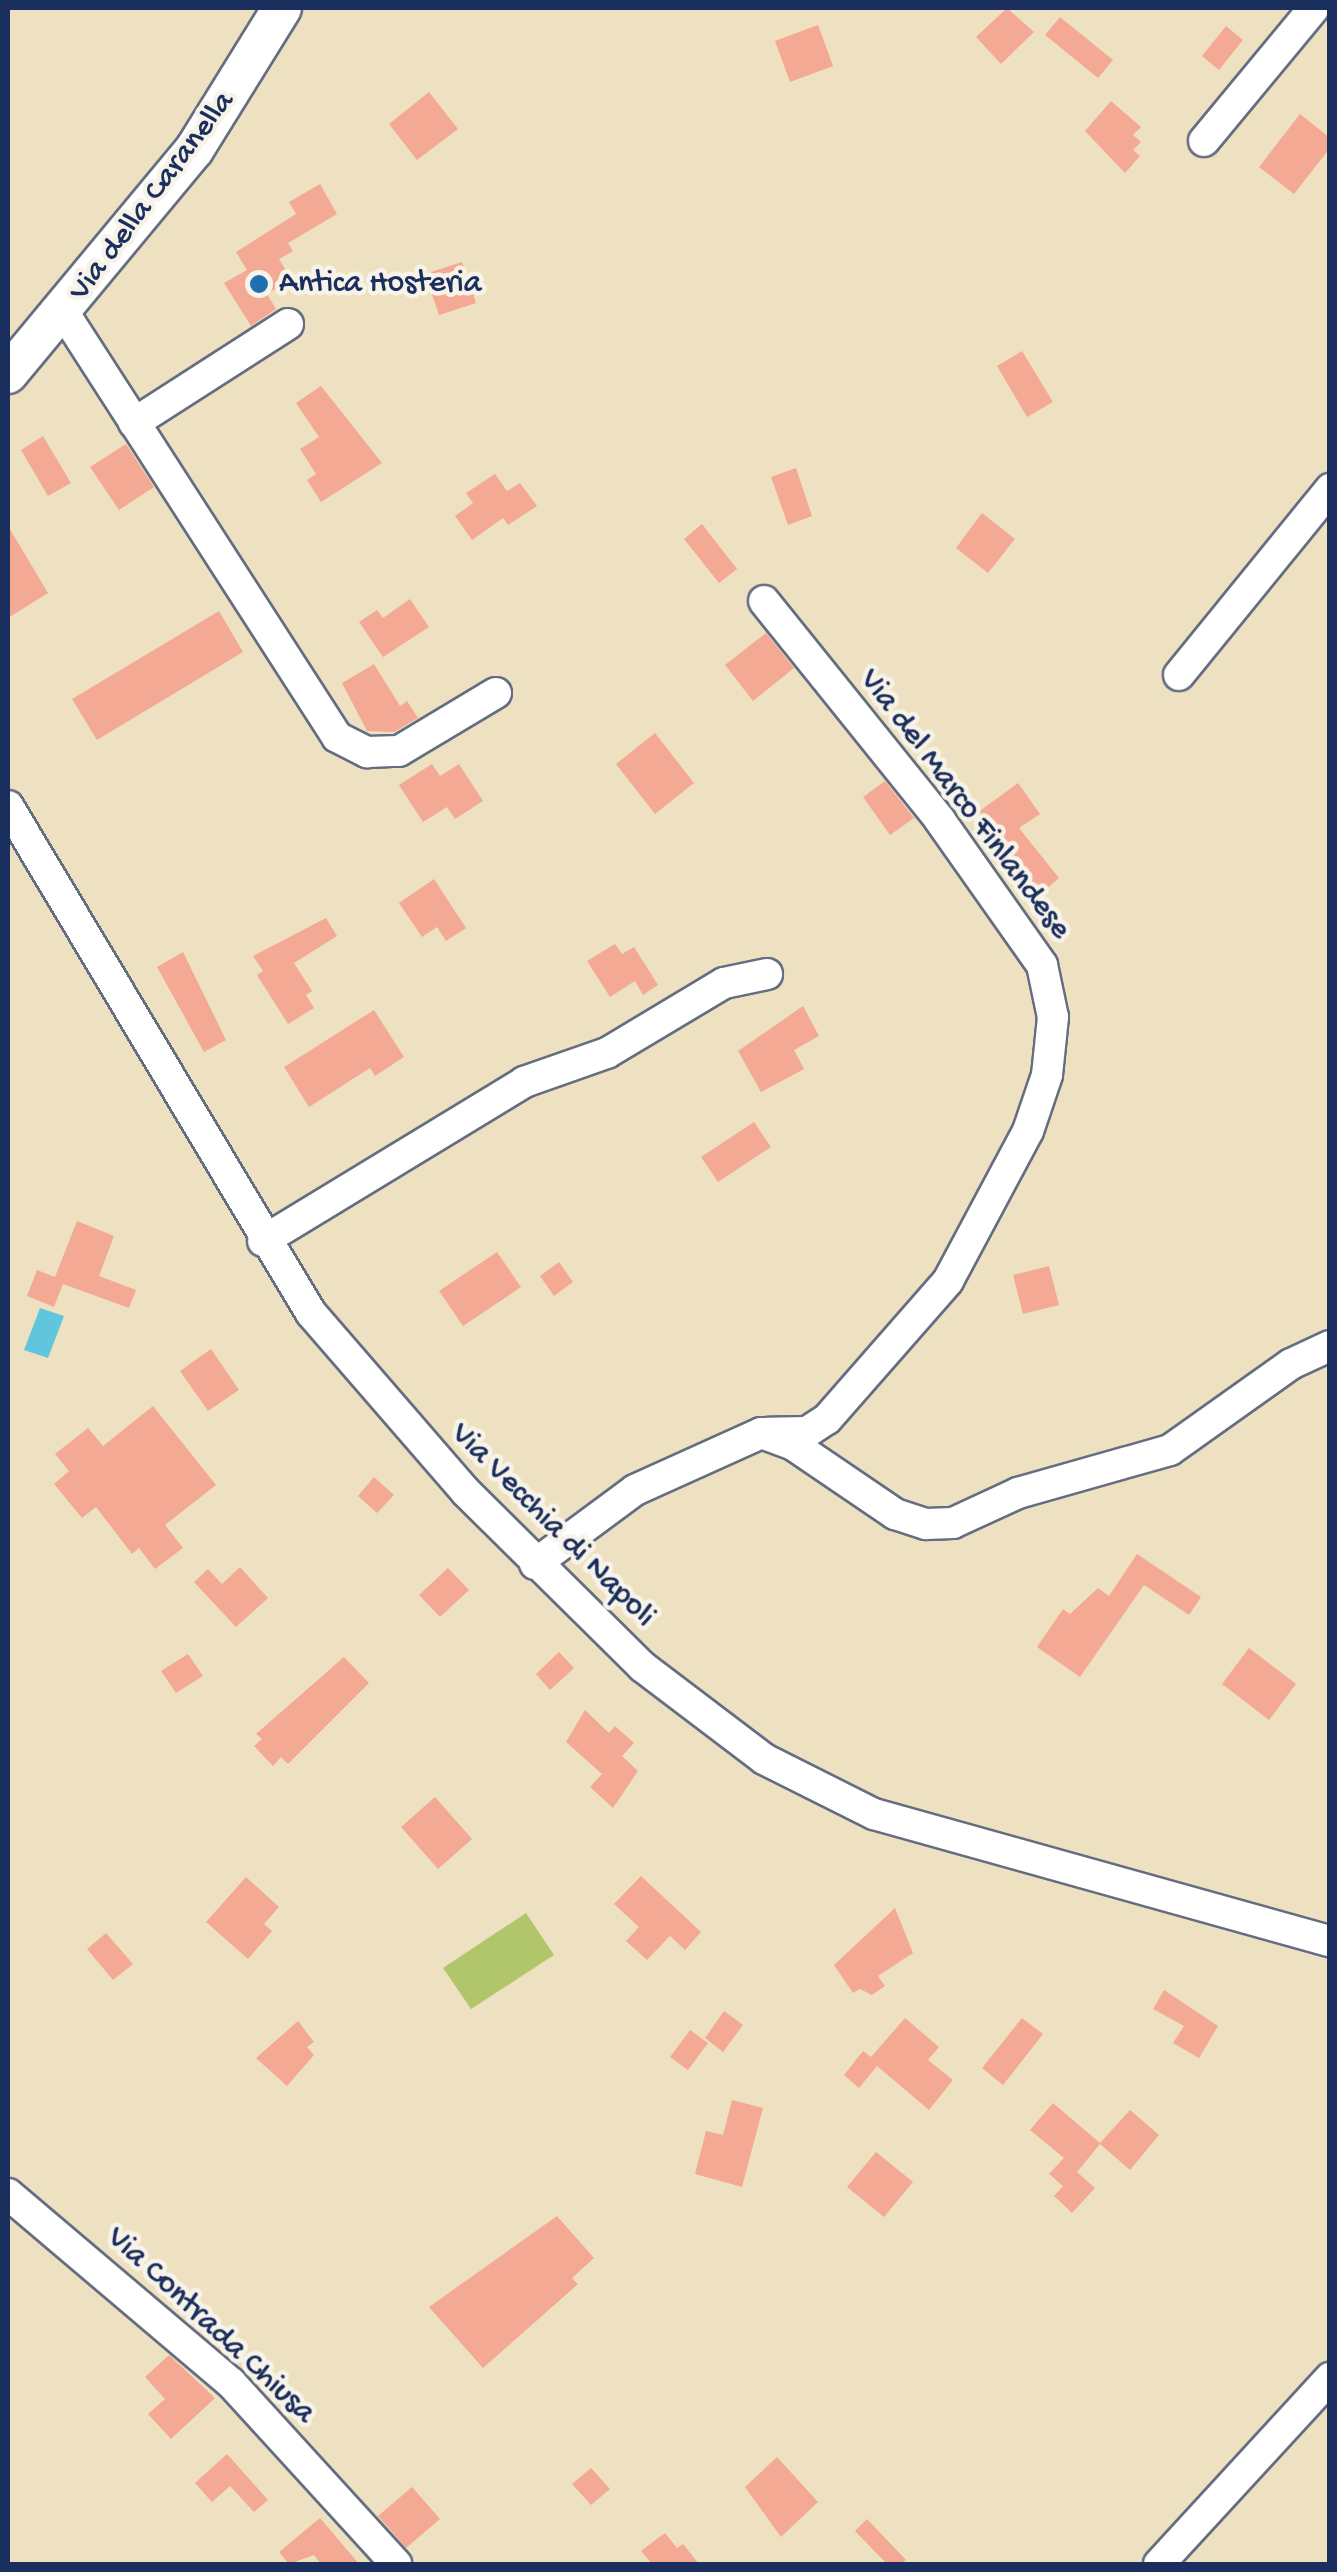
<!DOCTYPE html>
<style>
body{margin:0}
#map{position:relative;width:1337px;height:2572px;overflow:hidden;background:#eee1c1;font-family:"Gochi Hand",sans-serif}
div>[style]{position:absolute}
.green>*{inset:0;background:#b1c66b}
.water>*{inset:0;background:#60c6de}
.building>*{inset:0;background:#f3a993}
.roads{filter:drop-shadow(2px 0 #656d81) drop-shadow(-2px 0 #656d81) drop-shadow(0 2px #656d81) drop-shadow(0 -2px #656d81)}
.minor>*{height:30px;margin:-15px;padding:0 15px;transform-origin:15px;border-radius:15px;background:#fff}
.major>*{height:38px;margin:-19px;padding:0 19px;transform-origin:19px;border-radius:19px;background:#fff}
.dots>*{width:28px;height:28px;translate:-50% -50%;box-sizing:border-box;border:5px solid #f7f3e8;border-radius:50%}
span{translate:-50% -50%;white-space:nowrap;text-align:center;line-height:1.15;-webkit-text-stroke:9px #f7f3e8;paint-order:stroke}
.street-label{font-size:32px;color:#1b2f5e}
.poi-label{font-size:32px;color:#1b2f5e}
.left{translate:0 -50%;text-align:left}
.frame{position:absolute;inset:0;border:10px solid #1b2f5e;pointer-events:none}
</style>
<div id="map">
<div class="green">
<div style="clip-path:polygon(526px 1913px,554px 1955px,471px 2009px,443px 1968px)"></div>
</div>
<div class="water">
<div style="clip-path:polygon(40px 1308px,64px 1316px,48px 1358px,24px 1350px)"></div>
</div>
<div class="building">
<div style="clip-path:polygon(1007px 8px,1034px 32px,1001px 64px,976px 37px)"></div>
<div style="clip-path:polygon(1060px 17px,1113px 60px,1098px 78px,1045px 35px)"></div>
<div style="clip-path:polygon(818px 25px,833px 66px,790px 82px,775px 41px)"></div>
<div style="clip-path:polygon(1226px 26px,1243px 40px,1219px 70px,1202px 56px)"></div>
<div style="clip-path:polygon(429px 92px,458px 129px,417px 160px,389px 124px)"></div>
<div style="clip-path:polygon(1111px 101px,1141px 127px,1133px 135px,1141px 142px,1133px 150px,1140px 156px,1125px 173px,1085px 131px)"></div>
<div style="clip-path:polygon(1300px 114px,1330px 138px,1330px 148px,1294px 194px,1259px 167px)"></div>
<div style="clip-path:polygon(320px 184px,337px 214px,288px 243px,293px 251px,279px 259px,291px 279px,267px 294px,276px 309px,251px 326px,224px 283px,247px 270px,236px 252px,296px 214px,289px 202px)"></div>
<div style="clip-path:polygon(462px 262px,476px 303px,439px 315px,425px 274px)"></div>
<div style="clip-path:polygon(1022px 351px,1053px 402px,1027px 417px,997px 366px)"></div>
<div style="clip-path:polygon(321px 386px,382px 463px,321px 502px,307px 480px,316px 474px,300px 449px,319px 437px,296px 403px)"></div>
<div style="clip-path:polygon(43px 436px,71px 483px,48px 496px,21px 450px)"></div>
<div style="clip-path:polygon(126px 444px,154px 487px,119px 510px,90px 467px)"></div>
<div style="clip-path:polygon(796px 468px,812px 516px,788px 525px,771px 477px)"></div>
<div style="clip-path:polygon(495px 474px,507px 491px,520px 483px,537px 506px,508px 525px,503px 518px,472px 540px,455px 516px,473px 503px,466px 493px)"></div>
<div style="clip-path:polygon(982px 513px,1015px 539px,988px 573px,956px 548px)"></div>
<div style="clip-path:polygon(702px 524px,737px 569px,719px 583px,684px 539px)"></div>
<div style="clip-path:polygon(8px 526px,48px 593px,8px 618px)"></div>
<div style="clip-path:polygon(410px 599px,429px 627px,383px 657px,359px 622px,377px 610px,383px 618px)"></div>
<div style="clip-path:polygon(219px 611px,243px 652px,97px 740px,72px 699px)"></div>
<div style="clip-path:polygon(766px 633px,794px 668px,753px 701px,725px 665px)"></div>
<div style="clip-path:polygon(374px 664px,400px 706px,407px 701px,418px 718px,394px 732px,367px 731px,342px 683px)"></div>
<div style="clip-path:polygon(655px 733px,694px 783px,655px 814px,616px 764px)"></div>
<div style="clip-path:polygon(432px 764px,440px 776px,459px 764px,483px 801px,455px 819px,447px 807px,423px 822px,399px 785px)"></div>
<div style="clip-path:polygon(885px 781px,914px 818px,890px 835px,863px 797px)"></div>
<div style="clip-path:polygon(1018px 783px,1040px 814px,1019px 828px,1059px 878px,1040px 894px,1030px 882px,1018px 892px,1004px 873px,1014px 866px,977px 813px)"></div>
<div style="clip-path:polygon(434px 879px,466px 928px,446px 941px,437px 927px,422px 937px,399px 903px)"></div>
<div style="clip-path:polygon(326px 918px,337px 936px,294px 963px,312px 991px,306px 995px,314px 1008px,288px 1024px,257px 975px,263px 971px,253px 956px)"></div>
<div style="clip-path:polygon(615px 944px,622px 954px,634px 947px,658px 985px,643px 995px,635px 981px,610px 997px,587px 961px)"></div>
<div style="clip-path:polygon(183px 952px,226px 1040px,204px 1052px,157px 967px)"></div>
<div style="clip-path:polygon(803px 1006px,819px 1036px,794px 1050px,804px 1069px,761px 1092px,738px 1051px)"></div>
<div style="clip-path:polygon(374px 1010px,404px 1057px,375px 1076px,370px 1068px,309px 1107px,284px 1067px)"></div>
<div style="clip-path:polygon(754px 1122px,771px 1147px,718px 1182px,701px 1157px)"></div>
<div style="clip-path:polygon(77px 1221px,114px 1236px,99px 1276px,136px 1290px,129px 1308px,63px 1284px,54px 1307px,27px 1296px,37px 1270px,55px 1277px)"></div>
<div style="clip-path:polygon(497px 1252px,521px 1287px,463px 1326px,439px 1291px)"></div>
<div style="clip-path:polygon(559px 1262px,573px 1282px,554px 1296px,540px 1276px)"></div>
<div style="clip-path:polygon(1049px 1266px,1059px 1305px,1023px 1314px,1013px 1275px)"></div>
<div style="clip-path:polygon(211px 1349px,239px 1390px,208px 1411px,180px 1371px)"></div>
<div style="clip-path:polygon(153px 1406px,216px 1485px,165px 1525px,183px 1548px,155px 1569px,139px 1548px,132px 1554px,96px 1507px,82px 1518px,54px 1484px,69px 1471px,55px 1454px,88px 1428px,103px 1446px)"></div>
<div style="clip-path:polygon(374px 1477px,394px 1495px,377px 1513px,358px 1496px)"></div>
<div style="clip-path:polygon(1137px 1554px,1201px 1597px,1189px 1615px,1144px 1585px,1080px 1677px,1037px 1647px,1063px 1609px,1070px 1614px,1098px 1588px,1109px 1596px)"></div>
<div style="clip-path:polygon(240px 1567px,268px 1598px,236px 1627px,194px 1582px,208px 1569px,222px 1584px)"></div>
<div style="clip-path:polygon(448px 1568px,469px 1590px,440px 1617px,419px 1595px)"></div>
<div style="clip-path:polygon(1249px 1648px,1296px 1684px,1269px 1720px,1222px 1684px)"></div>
<div style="clip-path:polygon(559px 1652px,574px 1668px,550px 1690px,536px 1674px)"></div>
<div style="clip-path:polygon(188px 1654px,203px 1676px,176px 1693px,161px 1671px)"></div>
<div style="clip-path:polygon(344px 1657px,369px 1683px,288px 1764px,281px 1757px,273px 1766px,254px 1746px,262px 1739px,256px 1734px)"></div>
<div style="clip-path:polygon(585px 1710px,609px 1733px,615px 1726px,634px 1743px,622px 1756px,638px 1771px,613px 1808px,590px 1787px,602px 1774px,566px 1742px)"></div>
<div style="clip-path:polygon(435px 1797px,472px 1839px,438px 1869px,401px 1827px)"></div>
<div style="clip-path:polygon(641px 1876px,701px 1932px,685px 1950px,670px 1936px,647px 1960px,626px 1941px,639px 1927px,614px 1904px)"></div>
<div style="clip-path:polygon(246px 1877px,279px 1907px,264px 1924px,272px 1931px,248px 1959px,206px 1922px)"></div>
<div style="clip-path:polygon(895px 1908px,913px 1953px,878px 1976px,885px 1986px,872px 1995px,860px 1989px,853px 1993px,834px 1965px)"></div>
<div style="clip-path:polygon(106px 1933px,133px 1964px,113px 1980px,87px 1949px)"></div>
<div style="clip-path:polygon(1164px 1990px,1218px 2026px,1199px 2058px,1173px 2043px,1184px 2026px,1153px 2009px)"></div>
<div style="clip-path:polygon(724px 2011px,743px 2025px,723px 2052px,705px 2038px)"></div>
<div style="clip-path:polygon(905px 2018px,939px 2047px,928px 2060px,953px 2080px,929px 2110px,877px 2066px,859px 2088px,844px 2075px,863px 2051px,871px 2057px)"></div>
<div style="clip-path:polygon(1022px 2018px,1043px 2034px,1003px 2085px,982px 2068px)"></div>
<div style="clip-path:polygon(298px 2021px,314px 2042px,307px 2047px,314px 2055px,287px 2086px,256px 2058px)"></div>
<div style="clip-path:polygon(690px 2030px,708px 2043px,688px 2070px,670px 2057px)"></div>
<div style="clip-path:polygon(732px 2100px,763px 2108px,742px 2187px,695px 2174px,706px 2131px,723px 2135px)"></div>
<div style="clip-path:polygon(1053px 2103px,1100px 2143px,1130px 2110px,1159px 2135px,1130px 2170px,1100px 2144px,1077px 2172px,1095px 2188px,1072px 2213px,1054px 2196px,1063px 2186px,1049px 2174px,1064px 2158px,1030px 2130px)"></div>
<div style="clip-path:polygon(876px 2152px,913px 2182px,884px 2217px,847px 2187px)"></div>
<div style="clip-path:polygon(557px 2216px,594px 2258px,572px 2278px,578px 2284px,483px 2368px,429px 2307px)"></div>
<div style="clip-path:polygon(169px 2355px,215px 2398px,171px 2439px,148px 2414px,165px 2399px,145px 2377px)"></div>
<div style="clip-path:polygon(227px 2454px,268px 2500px,254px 2512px,230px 2486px,212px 2502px,195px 2483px)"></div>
<div style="clip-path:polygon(777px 2457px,818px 2502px,781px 2537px,745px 2487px)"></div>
<div style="clip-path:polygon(591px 2468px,610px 2489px,591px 2505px,572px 2484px)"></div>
<div style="clip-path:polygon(412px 2487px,440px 2519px,406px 2548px,378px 2516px)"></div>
<div style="clip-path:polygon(320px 2518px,359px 2564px,321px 2564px,314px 2555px,289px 2564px,279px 2552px)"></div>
<div style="clip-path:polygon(867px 2519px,906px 2560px,901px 2564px,887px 2564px,855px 2531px)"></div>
<div style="clip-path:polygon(665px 2533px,677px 2548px,683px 2544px,699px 2564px,652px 2564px,641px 2551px)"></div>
</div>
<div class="roads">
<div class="minor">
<div style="left:1204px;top:141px;width:173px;rotate:-50.4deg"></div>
<div style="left:64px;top:313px;width:504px;rotate:57.22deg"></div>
<div style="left:337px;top:737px;width:34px;rotate:27deg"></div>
<div style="left:367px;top:752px;width:32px;rotate:-2deg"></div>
<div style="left:399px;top:751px;width:113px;rotate:-30.9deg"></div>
<div style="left:134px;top:423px;width:183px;rotate:-32.7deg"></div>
<div style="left:764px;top:601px;width:280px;rotate:51.2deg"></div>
<div style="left:939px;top:819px;width:179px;rotate:54.8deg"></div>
<div style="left:1042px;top:965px;width:53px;rotate:78.1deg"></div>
<div style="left:1053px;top:1017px;width:58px;rotate:95.9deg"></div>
<div style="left:1047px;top:1075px;width:59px;rotate:108.7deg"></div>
<div style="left:1028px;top:1131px;width:170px;rotate:118.1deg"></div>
<div style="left:948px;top:1281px;width:184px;rotate:131.2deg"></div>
<div style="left:827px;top:1419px;width:24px;rotate:147deg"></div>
<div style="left:807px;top:1432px;width:39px;rotate:179deg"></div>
<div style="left:1179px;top:675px;width:240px;rotate:-50.9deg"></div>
<div style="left:8px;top:806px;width:591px;rotate:59.14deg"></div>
<div style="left:311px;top:1313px;width:235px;rotate:49.1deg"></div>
<div style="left:465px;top:1491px;width:250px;rotate:44.7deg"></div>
<div style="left:643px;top:1667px;width:152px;rotate:37.2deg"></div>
<div style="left:764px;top:1759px;width:123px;rotate:26.6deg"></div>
<div style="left:874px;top:1814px;width:473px;rotate:15.6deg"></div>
<div style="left:263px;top:1241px;width:306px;rotate:-31.3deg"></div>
<div style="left:524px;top:1082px;width:88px;rotate:-19.3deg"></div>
<div style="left:607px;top:1053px;width:136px;rotate:-30.9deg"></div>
<div style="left:724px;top:983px;width:44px;rotate:-11.8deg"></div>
<div style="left:535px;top:1564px;width:124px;rotate:-36.5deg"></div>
<div style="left:635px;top:1490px;width:138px;rotate:-24.3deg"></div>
<div style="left:761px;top:1433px;width:33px;rotate:20deg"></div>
<div style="left:792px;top:1444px;width:125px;rotate:34.2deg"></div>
<div style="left:895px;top:1514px;width:33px;rotate:18deg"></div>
<div style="left:926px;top:1524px;width:27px;rotate:-2deg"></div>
<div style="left:953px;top:1523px;width:72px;rotate:-24.8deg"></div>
<div style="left:1018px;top:1493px;width:158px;rotate:-15.8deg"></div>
<div style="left:1170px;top:1450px;width:148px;rotate:-35.4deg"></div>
<div style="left:1291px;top:1364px;width:43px;rotate:-24.8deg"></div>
<div style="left:8px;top:2194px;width:292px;rotate:40.3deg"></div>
<div style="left:231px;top:2383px;width:245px;rotate:47.6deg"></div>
<div style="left:1159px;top:2564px;width:253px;rotate:-47.4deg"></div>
</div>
<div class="major">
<div style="left:8px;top:374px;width:291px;rotate:-50.3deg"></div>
<div style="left:194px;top:150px;width:167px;rotate:-58.2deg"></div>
</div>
</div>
<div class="dots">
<div style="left:259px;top:284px;background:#1f6fb2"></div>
</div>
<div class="street-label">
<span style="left:153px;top:197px;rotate:-53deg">Via della Caranella</span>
<span style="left:964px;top:805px;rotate:53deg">Via del Marco Finlandese</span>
<span style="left:552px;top:1526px;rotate:45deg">Via Vecchia di Napoli</span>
<span style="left:210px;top:2326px;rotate:43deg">Via Contrada Chiusa</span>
</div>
<div class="poi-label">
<span class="left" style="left:279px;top:284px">Antica Hosteria</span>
</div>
<div class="frame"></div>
</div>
